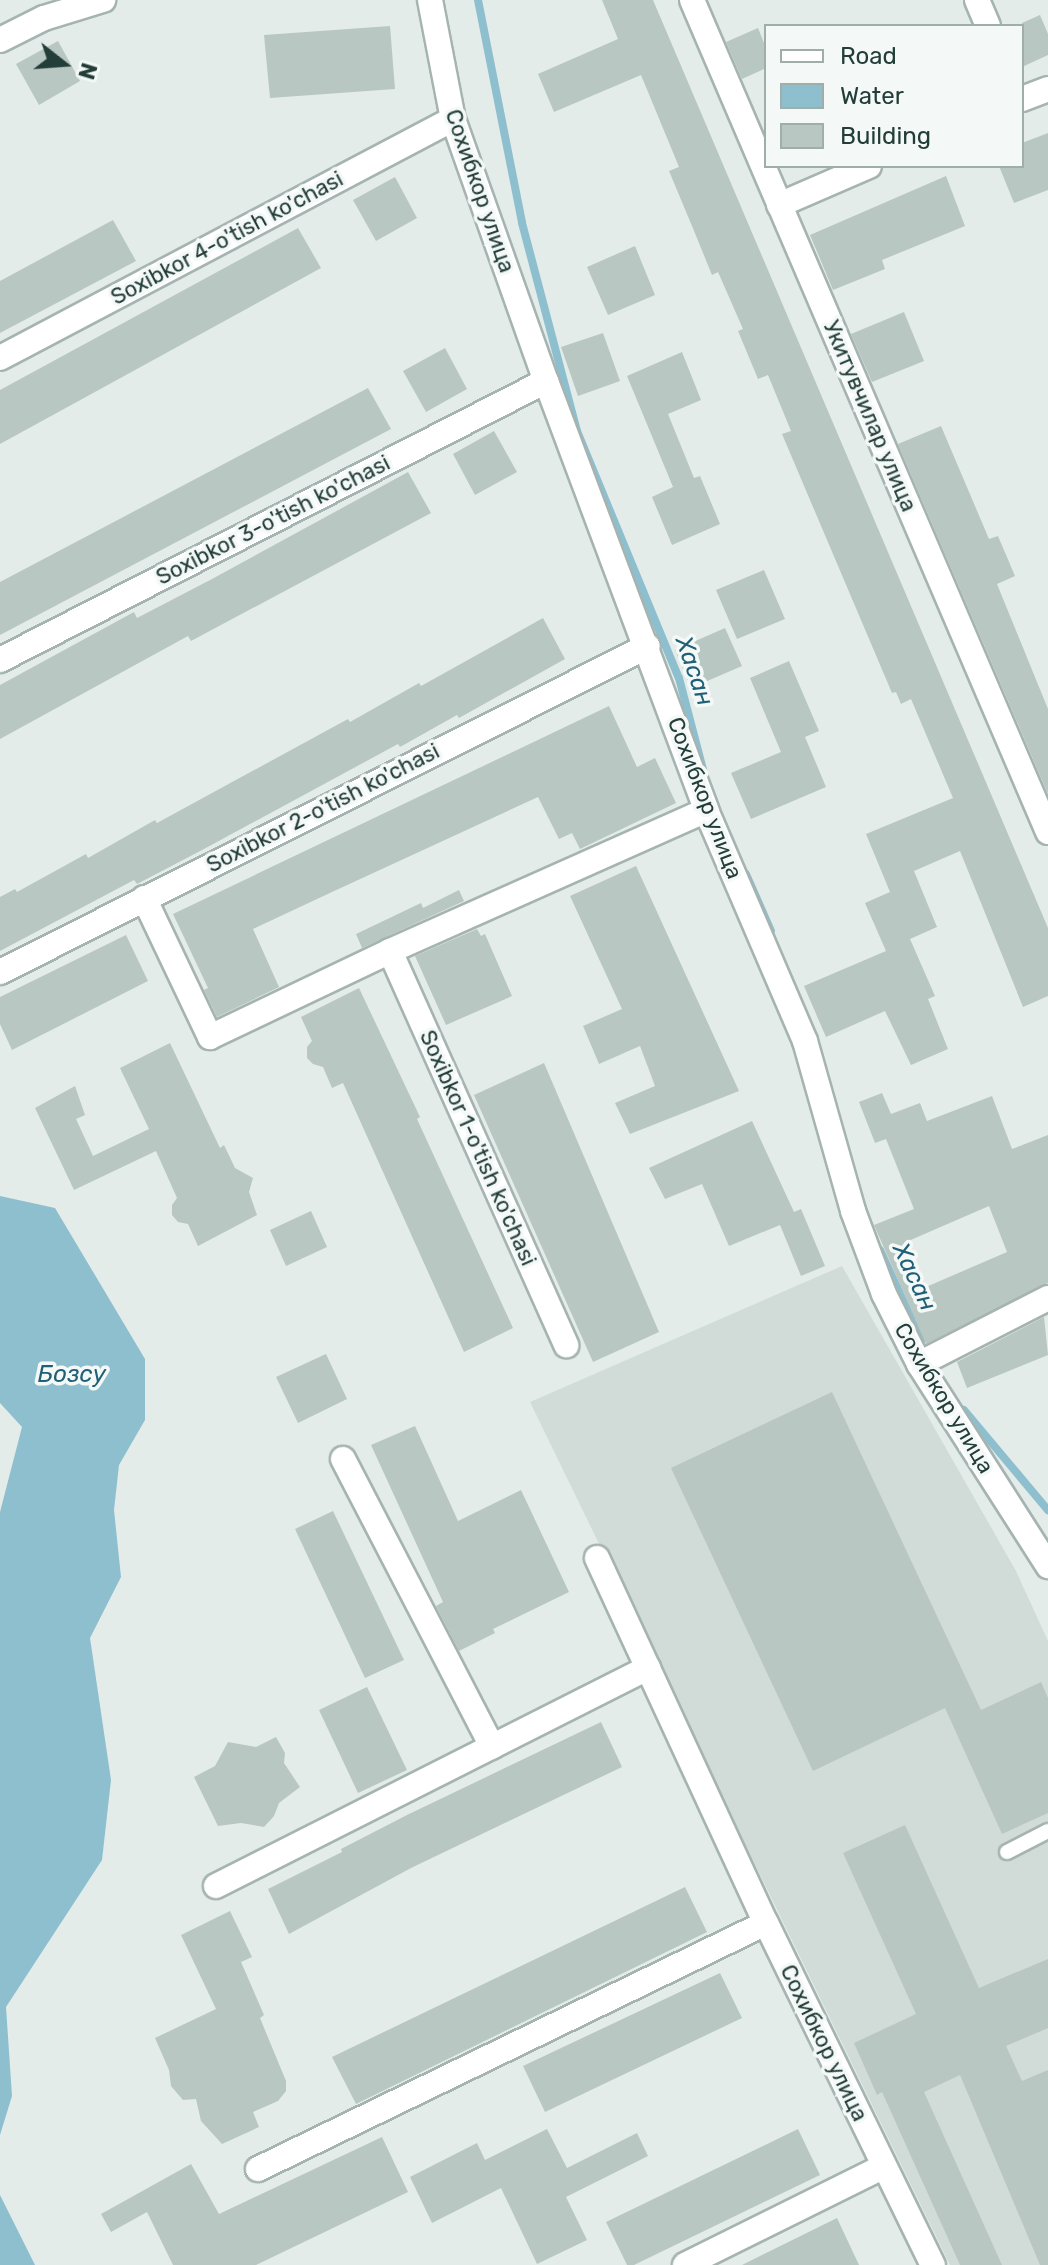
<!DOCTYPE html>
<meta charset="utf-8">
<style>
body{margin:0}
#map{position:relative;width:1048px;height:2265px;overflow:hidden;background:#e3ece9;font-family:Rubik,sans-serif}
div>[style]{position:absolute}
.built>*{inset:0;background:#d1dcd8}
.water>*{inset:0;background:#8dbfcf}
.stream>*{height:8px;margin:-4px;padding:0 4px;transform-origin:4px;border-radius:4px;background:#8dbfcf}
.building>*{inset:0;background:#b8c7c2}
.roads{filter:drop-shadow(2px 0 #a6b4b1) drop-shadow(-2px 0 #a6b4b1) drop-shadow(0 2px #a6b4b1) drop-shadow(0 -2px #a6b4b1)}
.service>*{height:14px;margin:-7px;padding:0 7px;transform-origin:7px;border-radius:7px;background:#fff}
.minor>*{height:24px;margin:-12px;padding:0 12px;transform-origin:12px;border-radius:12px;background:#fff}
span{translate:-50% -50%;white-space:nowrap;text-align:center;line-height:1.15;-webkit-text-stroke:7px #f4f9f7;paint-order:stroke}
.street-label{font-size:22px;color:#233d39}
.water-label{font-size:24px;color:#206077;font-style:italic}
.legend{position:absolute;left:764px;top:24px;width:260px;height:144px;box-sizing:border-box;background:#f4f9f7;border:2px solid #a0aeab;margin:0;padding:10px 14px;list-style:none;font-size:24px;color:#233d39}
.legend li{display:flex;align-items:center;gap:16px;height:40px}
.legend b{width:40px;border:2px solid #a0aeab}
.north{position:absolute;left:24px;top:24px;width:80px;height:80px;-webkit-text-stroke:6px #f4f9f7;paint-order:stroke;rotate:107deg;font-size:22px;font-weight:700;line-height:32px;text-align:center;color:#233d39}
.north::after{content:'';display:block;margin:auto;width:28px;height:36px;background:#233d39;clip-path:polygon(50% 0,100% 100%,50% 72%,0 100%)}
</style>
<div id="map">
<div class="built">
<div style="clip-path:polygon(842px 1266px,1016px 1571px,1048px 1641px,1048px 2265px,950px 2265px,530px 1402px)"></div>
</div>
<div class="water">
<div style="clip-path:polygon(0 1196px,55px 1208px,145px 1359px,145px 1420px,119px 1465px,114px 1510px,121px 1577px,90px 1638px,111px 1780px,102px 1860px,6px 2007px,12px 2096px,0 2135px,0 1512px,22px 1427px,0 1403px)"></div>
<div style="clip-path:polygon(0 2195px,35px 2265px,0 2265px)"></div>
</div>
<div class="stream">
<div style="left:478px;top:0;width:227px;rotate:78.8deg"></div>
<div style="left:522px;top:223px;width:215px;rotate:75.2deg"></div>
<div style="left:577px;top:431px;width:267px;rotate:67.6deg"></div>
<div style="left:679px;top:678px;width:102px;rotate:75.3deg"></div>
<div style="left:746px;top:874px;width:62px;rotate:66.3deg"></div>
<div style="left:880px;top:1250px;width:99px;rotate:65.5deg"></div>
<div style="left:964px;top:1410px;width:131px;rotate:50deg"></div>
</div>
<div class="building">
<div style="clip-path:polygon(602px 0,653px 0,1048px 928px,1048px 996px,1023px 1007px,960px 851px,914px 871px,937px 927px,910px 939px,935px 996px,928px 999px,948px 1049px,911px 1065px,885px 1011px,826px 1037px,804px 986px,886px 951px,865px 903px,890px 892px,866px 834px,953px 798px,911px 699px,901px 704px,896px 692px,892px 693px,782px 434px,791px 431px,768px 375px,758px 379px,738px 331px,743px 329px,718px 272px,712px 275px,692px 226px,669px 171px,679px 167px,641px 75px,554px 112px,538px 74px,618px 39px)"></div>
<div style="clip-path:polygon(1040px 15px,1048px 34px,1048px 55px,1022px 67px,1022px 23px)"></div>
<div style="clip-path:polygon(390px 26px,395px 89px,270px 98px,264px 35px)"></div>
<div style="clip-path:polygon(758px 28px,766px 48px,766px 68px,742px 79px,726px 42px)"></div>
<div style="clip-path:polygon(58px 41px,80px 81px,39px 105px,16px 64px)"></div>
<div style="clip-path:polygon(1048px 133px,1048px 190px,1014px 203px,999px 166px,1022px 166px,1022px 143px)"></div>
<div style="clip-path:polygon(946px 176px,965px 226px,882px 260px,885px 269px,833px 290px,810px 235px)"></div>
<div style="clip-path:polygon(395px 177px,417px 218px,376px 241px,353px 200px)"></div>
<div style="clip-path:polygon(113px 220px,136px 261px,0 333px,0 281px)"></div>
<div style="clip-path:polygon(298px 228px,321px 268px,0 444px,0 390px)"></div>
<div style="clip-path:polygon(635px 246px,655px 295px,608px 315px,587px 267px)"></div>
<div style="clip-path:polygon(904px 312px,924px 361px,872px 382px,851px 334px)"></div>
<div style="clip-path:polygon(603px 333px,620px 381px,578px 396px,561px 347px)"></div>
<div style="clip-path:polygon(445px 348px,467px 389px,426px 412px,403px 371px)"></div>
<div style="clip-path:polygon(682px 352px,701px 400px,668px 414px,694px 478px,700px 476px,720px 524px,672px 545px,652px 497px,673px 487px,627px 376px)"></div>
<div style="clip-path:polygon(368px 388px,391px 429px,0 635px,0 582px)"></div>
<div style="clip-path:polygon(941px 426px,989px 539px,998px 536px,1015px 576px,997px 584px,1048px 709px,1048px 794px,898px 444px)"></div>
<div style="clip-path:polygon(494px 431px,517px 472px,475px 495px,453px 454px)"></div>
<div style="clip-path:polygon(408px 472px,431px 513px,191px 641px,188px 636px,0 739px,0 685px,134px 612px,137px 618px,212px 579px)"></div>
<div style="clip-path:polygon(764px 570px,785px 619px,737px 639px,716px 590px)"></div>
<div style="clip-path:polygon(543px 618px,565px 659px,459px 718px,457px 715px,400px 747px,398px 744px,204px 849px,137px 884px,134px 880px,0 951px,0 897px,15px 889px,17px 892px,86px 854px,88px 858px,155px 820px,157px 823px,348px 719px,350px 722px,419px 683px,421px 686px)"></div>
<div style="clip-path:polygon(725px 628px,742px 666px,691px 688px,675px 650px)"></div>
<div style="clip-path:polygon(789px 661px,819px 731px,805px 737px,826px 787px,751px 819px,731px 773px,781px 752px,750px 678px)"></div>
<div style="clip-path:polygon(609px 706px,637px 767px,655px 758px,676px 803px,580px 849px,572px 833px,559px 839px,538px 797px,332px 892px,253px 929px,279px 987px,217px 1017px,204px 990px,208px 988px,173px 914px)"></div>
<div style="clip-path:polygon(636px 866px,739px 1091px,630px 1134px,615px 1103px,655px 1086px,640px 1046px,599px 1064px,583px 1026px,622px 1009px,570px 896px)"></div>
<div style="clip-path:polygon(459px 890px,464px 901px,362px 948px,356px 934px,421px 903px,423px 908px)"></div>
<div style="clip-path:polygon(477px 929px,481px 936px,485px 934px,512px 996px,446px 1025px,415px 956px)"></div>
<div style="clip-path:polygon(126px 935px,148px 981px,12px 1050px,0 1024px,0 997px)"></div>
<div style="clip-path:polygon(359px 988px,420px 1117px,417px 1119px,513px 1328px,464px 1352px,343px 1083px,332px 1088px,323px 1067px,313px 1064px,307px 1058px,307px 1047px,312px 1041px,301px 1017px)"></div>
<div style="clip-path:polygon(170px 1043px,220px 1148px,224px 1145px,235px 1168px,253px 1178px,249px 1192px,257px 1215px,198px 1246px,188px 1224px,178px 1222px,172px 1215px,172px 1205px,177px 1198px,156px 1151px,74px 1190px,35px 1108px,75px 1086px,85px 1115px,76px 1119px,93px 1156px,149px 1129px,120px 1068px)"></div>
<div style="clip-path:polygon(544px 1063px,659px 1332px,593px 1362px,474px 1095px)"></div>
<div style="clip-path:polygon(evenodd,882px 1093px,891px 1114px,920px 1103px,927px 1121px,992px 1096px,1012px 1149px,1048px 1135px,1048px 1283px,926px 1344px,874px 1225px,914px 1209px,886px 1139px,875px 1143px,859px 1102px,882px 1093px,989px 1206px,1007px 1252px,926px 1287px,906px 1242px,989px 1206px)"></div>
<div style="clip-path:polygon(752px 1121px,794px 1212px,801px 1209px,825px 1266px,801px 1276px,780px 1225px,729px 1246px,702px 1184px,665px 1199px,649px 1168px)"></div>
<div style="clip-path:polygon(311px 1211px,327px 1247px,286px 1266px,270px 1230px)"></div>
<div style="clip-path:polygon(1044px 1317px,1048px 1355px,967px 1388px,957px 1362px)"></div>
<div style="clip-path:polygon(326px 1354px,347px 1399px,298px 1423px,276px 1377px)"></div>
<div style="clip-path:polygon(832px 1392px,981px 1710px,1041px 1682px,1048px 1698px,1048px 1813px,1002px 1834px,945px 1708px,813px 1771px,671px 1468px)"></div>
<div style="clip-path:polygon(415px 1426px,458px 1521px,521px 1490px,569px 1592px,493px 1629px,495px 1633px,459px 1651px,436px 1606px,443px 1602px,371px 1445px)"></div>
<div style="clip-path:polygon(333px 1511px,404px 1660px,365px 1678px,295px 1529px)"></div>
<div style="clip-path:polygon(367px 1687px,407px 1770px,358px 1793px,319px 1710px)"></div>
<div style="clip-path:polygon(601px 1722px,622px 1767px,411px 1868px,289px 1934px,268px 1889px,342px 1852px,341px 1849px,407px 1815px)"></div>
<div style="clip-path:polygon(276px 1737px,285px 1753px,284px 1763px,300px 1787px,279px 1803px,274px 1816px,264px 1827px,241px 1823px,218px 1826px,194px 1777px,215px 1766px,228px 1742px,256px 1747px)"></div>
<div style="clip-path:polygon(905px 1825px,979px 1988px,1048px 1959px,1048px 2028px,1006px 2046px,1022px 2081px,1048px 2070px,1048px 2265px,1040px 2265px,960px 2075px,924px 2092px,1002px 2265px,960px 2265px,882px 2092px,877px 2095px,854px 2043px,916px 2014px,843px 1853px)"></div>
<div style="clip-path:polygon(685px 1887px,707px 1932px,356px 2104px,332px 2057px)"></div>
<div style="clip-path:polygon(230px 1911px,252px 1957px,241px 1962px,264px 2015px,260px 2018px,286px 2081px,286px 2091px,278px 2101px,253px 2112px,259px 2127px,222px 2144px,201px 2121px,196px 2099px,183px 2100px,171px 2086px,169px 2070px,155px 2038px,216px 2009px,181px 1935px)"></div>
<div style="clip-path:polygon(720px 1973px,742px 2018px,545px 2112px,523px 2066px)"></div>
<div style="clip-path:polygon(547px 2129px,567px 2168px,637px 2133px,648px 2156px,566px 2197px,587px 2240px,537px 2264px,501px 2188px,432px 2223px,410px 2177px,477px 2143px,485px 2160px)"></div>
<div style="clip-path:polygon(798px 2129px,820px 2175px,634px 2265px,627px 2265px,606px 2222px)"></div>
<div style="clip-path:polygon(382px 2137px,408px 2192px,256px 2265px,173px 2265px,147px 2212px,111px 2232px,101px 2214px,191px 2164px,219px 2214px)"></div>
<div style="clip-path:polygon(837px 2218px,859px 2265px,742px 2265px)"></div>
</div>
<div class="roads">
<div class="service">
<div style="left:1007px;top:1852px;width:46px;rotate:-27.1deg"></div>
</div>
<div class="minor">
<div style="left:430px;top:0;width:121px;rotate:79.1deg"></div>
<div style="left:453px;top:119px;width:278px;rotate:70.5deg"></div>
<div style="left:546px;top:381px;width:458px;rotate:69.5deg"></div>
<div style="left:706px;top:810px;width:251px;rotate:66.8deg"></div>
<div style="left:805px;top:1041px;width:177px;rotate:74.2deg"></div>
<div style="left:853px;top:1211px;width:89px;rotate:69.5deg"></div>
<div style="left:884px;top:1294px;width:78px;rotate:63.4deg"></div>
<div style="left:919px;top:1364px;width:240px;rotate:57.4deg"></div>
<div style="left:692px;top:0;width:905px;rotate:66.83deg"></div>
<div style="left:977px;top:0;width:28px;rotate:67deg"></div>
<div style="left:0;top:40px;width:49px;rotate:-26.6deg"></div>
<div style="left:44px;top:18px;width:62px;rotate:-17deg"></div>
<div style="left:1022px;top:99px;width:28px;rotate:-21deg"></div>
<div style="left:779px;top:205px;width:98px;rotate:-23.4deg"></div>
<div style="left:0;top:358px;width:512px;rotate:-27.82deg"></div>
<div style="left:0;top:660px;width:613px;rotate:-27.07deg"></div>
<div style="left:144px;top:898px;width:154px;rotate:64.6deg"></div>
<div style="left:210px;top:1037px;width:199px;rotate:-25.5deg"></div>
<div style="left:390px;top:951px;width:346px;rotate:-24deg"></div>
<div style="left:390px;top:951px;width:432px;rotate:65.9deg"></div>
<div style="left:0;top:972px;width:725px;rotate:-26.71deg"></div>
<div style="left:919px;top:1364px;width:145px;rotate:-27.1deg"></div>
<div style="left:343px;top:1459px;width:324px;rotate:62.6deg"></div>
<div style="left:597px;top:1558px;width:402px;rotate:65.2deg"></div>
<div style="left:766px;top:1923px;width:381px;rotate:64deg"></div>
<div style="left:216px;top:1886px;width:484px;rotate:-26.8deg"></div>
<div style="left:258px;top:2169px;width:564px;rotate:-25.84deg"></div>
<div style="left:685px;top:2265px;width:222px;rotate:-26.4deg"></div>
</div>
</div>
<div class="street-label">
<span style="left:480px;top:191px;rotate:71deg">Сохибкор улица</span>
<span style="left:227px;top:238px;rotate:-28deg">Soxibkor 4-o'tish ko'chasi</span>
<span style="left:870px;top:416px;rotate:67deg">Укитувчилар улица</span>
<span style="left:273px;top:520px;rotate:-27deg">Soxibkor 3-o'tish ko'chasi</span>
<span style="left:705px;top:798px;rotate:69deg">Сохибкор улица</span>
<span style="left:323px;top:808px;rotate:-27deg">Soxibkor 2-o'tish ko'chasi</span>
<span style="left:478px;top:1148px;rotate:66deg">Soxibkor 1-o'tish ko'chasi</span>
<span style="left:944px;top:1398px;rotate:59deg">Сохибкор улица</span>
<span style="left:824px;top:2043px;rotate:64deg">Сохибкор улица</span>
</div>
<div class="water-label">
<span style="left:694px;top:671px;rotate:71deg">Хасан</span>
<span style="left:914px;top:1277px;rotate:65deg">Хасан</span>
<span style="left:72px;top:1375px">Бозсу</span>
</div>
<ul class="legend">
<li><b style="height:10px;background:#fff"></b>Road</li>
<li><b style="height:22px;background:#8dbfcf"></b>Water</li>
<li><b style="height:22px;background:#b8c7c2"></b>Building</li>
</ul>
<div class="north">N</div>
</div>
